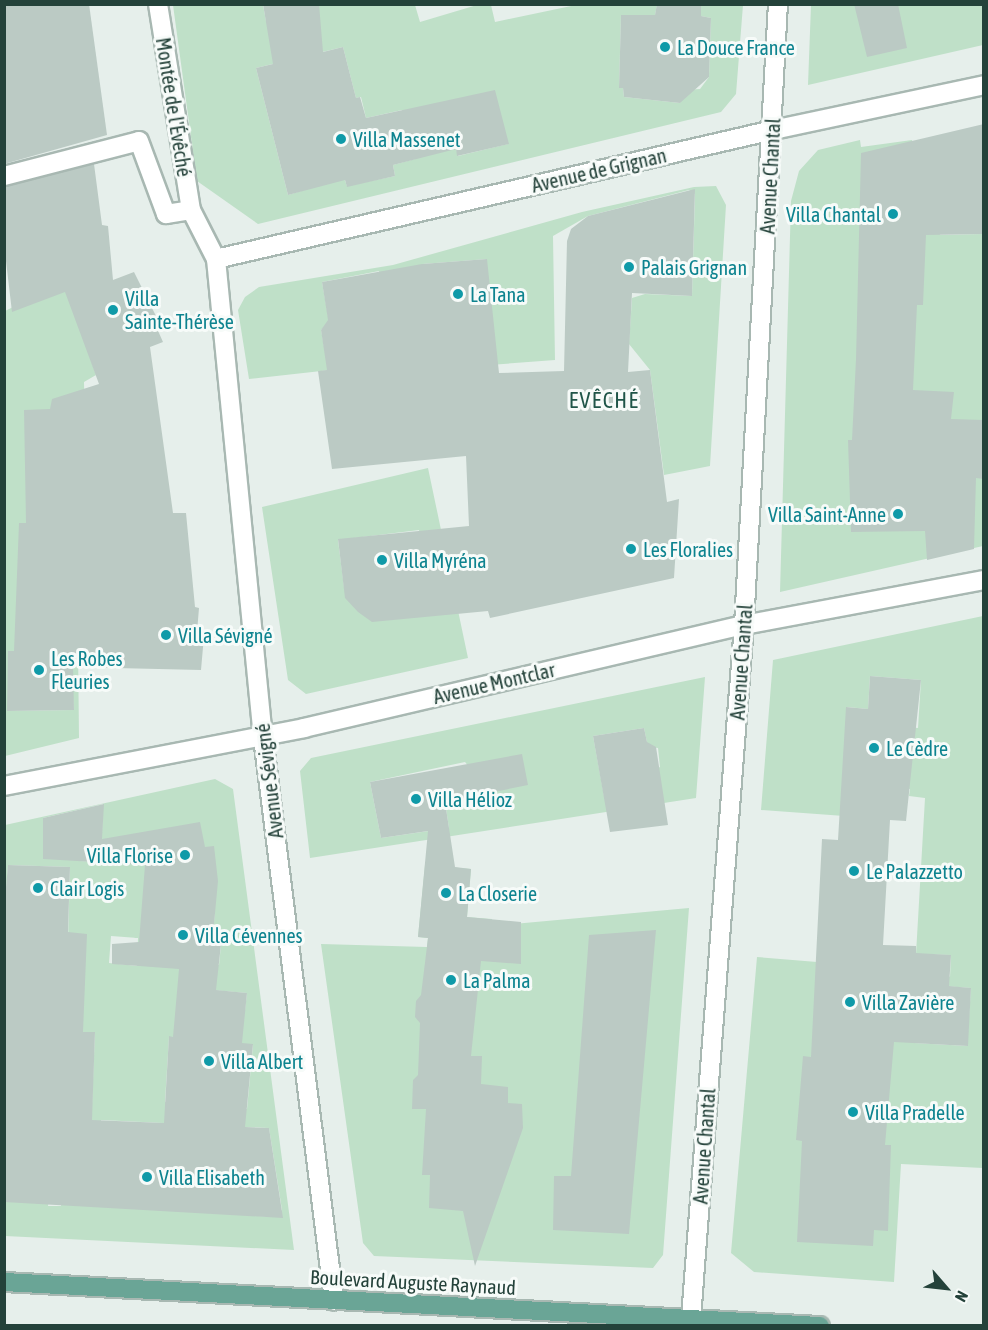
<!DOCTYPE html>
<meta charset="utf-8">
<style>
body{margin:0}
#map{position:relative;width:988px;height:1330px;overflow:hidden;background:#e6efeb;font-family:"Asap Condensed",sans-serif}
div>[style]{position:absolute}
.green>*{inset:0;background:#bfe0c8}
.building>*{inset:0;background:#bbcac4}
.roads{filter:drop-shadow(2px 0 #a8b8b2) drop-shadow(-2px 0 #a8b8b2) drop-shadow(0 2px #a8b8b2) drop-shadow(0 -2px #a8b8b2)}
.minor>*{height:18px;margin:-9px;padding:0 9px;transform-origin:9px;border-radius:9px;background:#fff}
.major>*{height:18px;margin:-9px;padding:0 9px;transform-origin:9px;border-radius:9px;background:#6aa596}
.dots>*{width:16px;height:16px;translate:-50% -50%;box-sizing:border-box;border:3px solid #f7fbf9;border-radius:50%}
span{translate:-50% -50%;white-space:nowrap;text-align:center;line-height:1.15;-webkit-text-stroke:6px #f7fbf9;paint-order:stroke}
.culture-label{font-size:20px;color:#0d838f}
.left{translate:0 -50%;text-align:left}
.right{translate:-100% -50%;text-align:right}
.street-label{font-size:20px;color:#24423a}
.quarter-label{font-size:22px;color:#1f5548;letter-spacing:1.5px}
.frame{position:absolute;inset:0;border:6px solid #24423a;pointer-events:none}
.north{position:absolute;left:916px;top:1258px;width:60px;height:60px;-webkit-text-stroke:4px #f7fbf9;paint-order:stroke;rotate:118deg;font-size:16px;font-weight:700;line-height:24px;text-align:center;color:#24423a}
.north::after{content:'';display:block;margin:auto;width:21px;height:27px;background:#24423a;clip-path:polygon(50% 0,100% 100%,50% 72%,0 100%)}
</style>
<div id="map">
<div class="green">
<div style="clip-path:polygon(evenodd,173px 5px,263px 5px,266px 21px,319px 5px,415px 5px,420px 22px,477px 5px,491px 5px,495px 22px,576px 5px,657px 5px,655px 15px,621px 15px,619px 88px,623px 88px,624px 97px,680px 103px,685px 90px,700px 89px,709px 77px,711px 18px,701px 16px,701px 5px,743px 5px,736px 94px,721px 112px,258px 224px,197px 181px,173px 5px,343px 47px,356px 98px,361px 97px,366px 118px,402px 110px,415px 159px,393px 165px,395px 176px,347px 186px,344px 178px,288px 195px,256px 68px,343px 47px,173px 5px,444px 102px,508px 144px,458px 156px,444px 102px)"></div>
<div style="clip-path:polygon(811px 5px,983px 5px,983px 45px,808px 85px)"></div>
<div style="clip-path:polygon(860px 140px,861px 147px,912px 140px,916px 166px,940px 235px,983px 234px,983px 546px,780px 592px,791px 201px,799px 171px,818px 150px)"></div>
<div style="clip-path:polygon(evenodd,716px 186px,726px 205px,710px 466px,664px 475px,650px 370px,629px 344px,632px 298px,645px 294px,692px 296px,695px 194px,689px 190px,588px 216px,553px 236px,555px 360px,409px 371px,402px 362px,249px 379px,238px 310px,245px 297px,259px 287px,393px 265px,582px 212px,694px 187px,716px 186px,487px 259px,428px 328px,422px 264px,487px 259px,716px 186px,379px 271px,385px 311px,325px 352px,321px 330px,329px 322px,322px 282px,379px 271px)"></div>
<div style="clip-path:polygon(evenodd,64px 282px,96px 375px,84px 382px,87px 514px,78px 644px,79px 738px,5px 756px,5px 311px,64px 282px,69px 651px,74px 710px,8px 711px,8px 652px,69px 651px)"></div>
<div style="clip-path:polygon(evenodd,428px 468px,468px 658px,306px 694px,288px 680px,262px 507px,428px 468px,419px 530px,427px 583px,344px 587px,338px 540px,419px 530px)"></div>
<div style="clip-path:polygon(evenodd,983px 616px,983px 1168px,901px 1164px,894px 1282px,754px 1272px,731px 1253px,757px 957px,817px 962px,916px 954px,925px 798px,909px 796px,910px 789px,904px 788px,905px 727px,918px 728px,921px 680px,870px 676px,868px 709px,847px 707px,899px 820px,761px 810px,773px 660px,983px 616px,917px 954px,951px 955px,950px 977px,917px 954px,983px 616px,917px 984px,971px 988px,967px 1046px,914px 1043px,917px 984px)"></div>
<div style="clip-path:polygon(evenodd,705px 677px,696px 798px,310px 858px,300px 771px,311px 758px,705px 677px,644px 728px,648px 747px,658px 748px,660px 767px,604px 796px,593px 736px,644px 728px,705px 677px,465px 762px,470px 768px,474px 796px,445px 802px,449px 828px,381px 838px,370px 782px,465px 762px)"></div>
<div style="clip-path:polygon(evenodd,215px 779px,233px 789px,294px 1250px,5px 1236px,5px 1202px,49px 1199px,48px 1206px,61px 1206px,70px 867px,8px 865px,5px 909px,5px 825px,215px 779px,103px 804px,101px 862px,79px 861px,78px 853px,43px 848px,43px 818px,103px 804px,215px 779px,215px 910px,213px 935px,222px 935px,219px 965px,152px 962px,215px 910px,215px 779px,111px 936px,138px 938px,137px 966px,109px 963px,111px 936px,215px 779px,178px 987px,247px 993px,245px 1010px,178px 987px,215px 779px,87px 1032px,95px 1032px,92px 1104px,84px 1048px,87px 1032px,215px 779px,169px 1037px,253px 1045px,247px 1109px,165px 1102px,169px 1037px,215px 779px,101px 1120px,269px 1128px,282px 1210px,274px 1217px,98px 1205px,101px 1120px)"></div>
<div style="clip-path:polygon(425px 865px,471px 869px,467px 917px,492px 919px,492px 926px,689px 908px,663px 1255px,653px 1268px,374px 1256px,363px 1243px,321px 944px,427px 947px,428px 938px,418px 937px)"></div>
</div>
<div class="building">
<div style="clip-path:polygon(4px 4px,89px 4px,107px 135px,4px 164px)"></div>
<div style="clip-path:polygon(263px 4px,319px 4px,323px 52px,343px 47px,356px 98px,360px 97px,366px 118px,495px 90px,509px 144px,457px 156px,456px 149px,393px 165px,395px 176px,347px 187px,345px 180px,288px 195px,256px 68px,273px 64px)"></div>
<div style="clip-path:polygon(657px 4px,701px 4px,701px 16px,711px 18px,709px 77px,680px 103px,624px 97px,623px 88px,619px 88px,621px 15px,655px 15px)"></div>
<div style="clip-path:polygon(854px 4px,898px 4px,907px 48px,867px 57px)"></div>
<div style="clip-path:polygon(984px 124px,984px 234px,926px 235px,923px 305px,917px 305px,913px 390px,954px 392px,951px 419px,984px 420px,984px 479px,976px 478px,974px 549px,927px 560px,925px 531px,851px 532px,848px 440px,852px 440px,856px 359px,861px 153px)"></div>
<div style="clip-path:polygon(94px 164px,102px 225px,108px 226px,113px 280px,134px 272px,159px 322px,155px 324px,163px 342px,150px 347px,173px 513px,186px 513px,195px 607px,199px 608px,197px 632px,204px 636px,201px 670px,73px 667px,74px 710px,7px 711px,8px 651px,14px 651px,19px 523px,26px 523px,24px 410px,50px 409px,52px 399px,99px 384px,65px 292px,12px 312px,4px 244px,4px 187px)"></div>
<div style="clip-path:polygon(695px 189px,692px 296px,632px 293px,628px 372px,650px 370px,667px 502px,679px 499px,674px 578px,490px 618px,488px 611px,372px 622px,358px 612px,345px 598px,338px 539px,469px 526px,466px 456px,332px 469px,318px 371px,327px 370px,321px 330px,328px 320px,322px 282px,422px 264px,487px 259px,499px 373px,564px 371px,567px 241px,571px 229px,588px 216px)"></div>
<div style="clip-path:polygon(870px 676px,921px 680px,906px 821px,890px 820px,883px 945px,916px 946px,916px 953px,951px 955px,949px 986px,971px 988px,968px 1046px,894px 1042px,885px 1145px,891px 1145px,888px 1231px,874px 1230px,873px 1246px,797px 1242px,802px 1141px,796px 1140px,803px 1056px,811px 1057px,822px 839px,838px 840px,846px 707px,868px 709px)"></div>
<div style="clip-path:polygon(644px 728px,647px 742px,656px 747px,668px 825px,610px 832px,593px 736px)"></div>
<div style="clip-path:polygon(522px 754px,528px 785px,445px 802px,455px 867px,471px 869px,467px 917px,521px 922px,521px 964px,481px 961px,471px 1056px,482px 1056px,481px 1084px,508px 1087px,508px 1103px,522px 1104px,523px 1128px,475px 1266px,463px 1211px,429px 1208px,430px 1175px,422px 1175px,426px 1109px,412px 1109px,413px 1080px,418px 1075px,420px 1023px,415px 1017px,416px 1001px,421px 995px,428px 938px,418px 937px,428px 831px,381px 838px,370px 782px)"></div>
<div style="clip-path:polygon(104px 804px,102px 839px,200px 822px,205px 847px,214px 846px,218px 881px,213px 935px,222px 935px,216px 990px,247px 993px,242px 1043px,253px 1044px,245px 1127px,269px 1128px,283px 1218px,4px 1202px,4px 909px,8px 865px,70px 867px,68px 932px,87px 934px,83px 1032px,95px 1032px,92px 1120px,164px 1123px,169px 1036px,173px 1037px,179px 969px,112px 964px,112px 944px,139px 942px,145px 865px,43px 859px,43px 818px)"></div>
<div style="clip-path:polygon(656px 930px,629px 1234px,553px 1230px,554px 1176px,571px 1176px,589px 935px)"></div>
</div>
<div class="roads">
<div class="minor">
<div style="left:158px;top:4px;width:209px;rotate:80.9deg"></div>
<div style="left:191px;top:210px;width:55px;rotate:63deg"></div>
<div style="left:216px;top:259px;width:480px;rotate:84.4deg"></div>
<div style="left:263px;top:737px;width:568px;rotate:82.82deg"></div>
<div style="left:4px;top:176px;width:139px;rotate:-14.5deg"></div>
<div style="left:139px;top:141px;width:78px;rotate:69.7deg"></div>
<div style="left:166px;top:214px;width:25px;rotate:-9deg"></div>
<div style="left:216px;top:259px;width:572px;rotate:-13.04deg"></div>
<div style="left:773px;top:130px;width:216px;rotate:-12deg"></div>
<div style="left:4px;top:786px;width:306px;rotate:-10.9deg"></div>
<div style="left:304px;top:728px;width:452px;rotate:-13.2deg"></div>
<div style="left:744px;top:625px;width:244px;rotate:-10.6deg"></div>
<div style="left:691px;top:1318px;width:695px;rotate:-85.63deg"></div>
<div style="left:744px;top:625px;width:622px;rotate:-86.87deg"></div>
</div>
<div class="major">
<div style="left:4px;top:1282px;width:817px;rotate:3.09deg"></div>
</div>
</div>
<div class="dots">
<div style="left:665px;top:47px;background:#0f9aa8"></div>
<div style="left:341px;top:139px;background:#0f9aa8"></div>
<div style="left:893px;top:214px;background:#0f9aa8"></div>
<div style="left:629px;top:267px;background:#0f9aa8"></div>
<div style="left:458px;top:294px;background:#0f9aa8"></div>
<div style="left:113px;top:310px;background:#0f9aa8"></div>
<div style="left:898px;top:514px;background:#0f9aa8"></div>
<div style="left:631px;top:549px;background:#0f9aa8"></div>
<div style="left:382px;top:560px;background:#0f9aa8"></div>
<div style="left:166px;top:635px;background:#0f9aa8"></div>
<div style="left:39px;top:670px;background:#0f9aa8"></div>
<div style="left:874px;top:748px;background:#0f9aa8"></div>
<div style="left:416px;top:799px;background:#0f9aa8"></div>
<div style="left:185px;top:855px;background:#0f9aa8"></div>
<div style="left:854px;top:871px;background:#0f9aa8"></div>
<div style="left:38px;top:888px;background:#0f9aa8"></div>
<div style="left:446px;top:893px;background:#0f9aa8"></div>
<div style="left:183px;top:935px;background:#0f9aa8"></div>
<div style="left:451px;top:980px;background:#0f9aa8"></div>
<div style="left:850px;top:1002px;background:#0f9aa8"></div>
<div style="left:209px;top:1061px;background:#0f9aa8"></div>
<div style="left:853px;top:1112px;background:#0f9aa8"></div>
<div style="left:147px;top:1177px;background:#0f9aa8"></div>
</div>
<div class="culture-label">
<span class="left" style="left:677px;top:47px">La Douce France</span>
<span class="left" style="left:353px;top:139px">Villa Massenet</span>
<span class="right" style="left:881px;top:214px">Villa Chantal</span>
<span class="left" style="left:641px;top:267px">Palais Grignan</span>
<span class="left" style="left:470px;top:294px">La Tana</span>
<span class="left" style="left:125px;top:310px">Villa<br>Sainte-Thérèse</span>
<span class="right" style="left:886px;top:514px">Villa Saint-Anne</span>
<span class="left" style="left:643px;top:549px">Les Floralies</span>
<span class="left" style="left:394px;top:560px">Villa Myréna</span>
<span class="left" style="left:178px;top:635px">Villa Sévigné</span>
<span class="left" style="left:51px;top:670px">Les Robes<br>Fleuries</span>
<span class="left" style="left:886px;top:748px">Le Cèdre</span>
<span class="left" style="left:428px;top:799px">Villa Hélioz</span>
<span class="right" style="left:173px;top:855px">Villa Florise</span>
<span class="left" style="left:866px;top:871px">Le Palazzetto</span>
<span class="left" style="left:50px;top:888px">Clair Logis</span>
<span class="left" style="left:458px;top:893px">La Closerie</span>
<span class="left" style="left:195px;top:935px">Villa Cévennes</span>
<span class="left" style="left:463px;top:980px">La Palma</span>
<span class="left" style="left:862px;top:1002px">Villa Zavière</span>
<span class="left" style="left:221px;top:1061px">Villa Albert</span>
<span class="left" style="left:865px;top:1112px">Villa Pradelle</span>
<span class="left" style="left:159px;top:1177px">Villa Elisabeth</span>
</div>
<div class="street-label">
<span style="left:174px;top:107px;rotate:81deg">Montée de l'Évêché</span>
<span style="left:599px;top:170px;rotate:-13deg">Avenue de Grignan</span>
<span style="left:770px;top:176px;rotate:-87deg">Avenue Chantal</span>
<span style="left:741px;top:662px;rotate:-86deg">Avenue Chantal</span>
<span style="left:494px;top:683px;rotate:-13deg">Avenue Montclar</span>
<span style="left:269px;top:781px;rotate:-97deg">Avenue Sévigné</span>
<span style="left:704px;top:1146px;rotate:-86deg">Avenue Chantal</span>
<span style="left:413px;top:1282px;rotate:3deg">Boulevard Auguste Raynaud</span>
</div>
<div class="quarter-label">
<span style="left:604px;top:401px">EVÊCHÉ</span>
</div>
<div class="frame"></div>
<div class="north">N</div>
</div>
